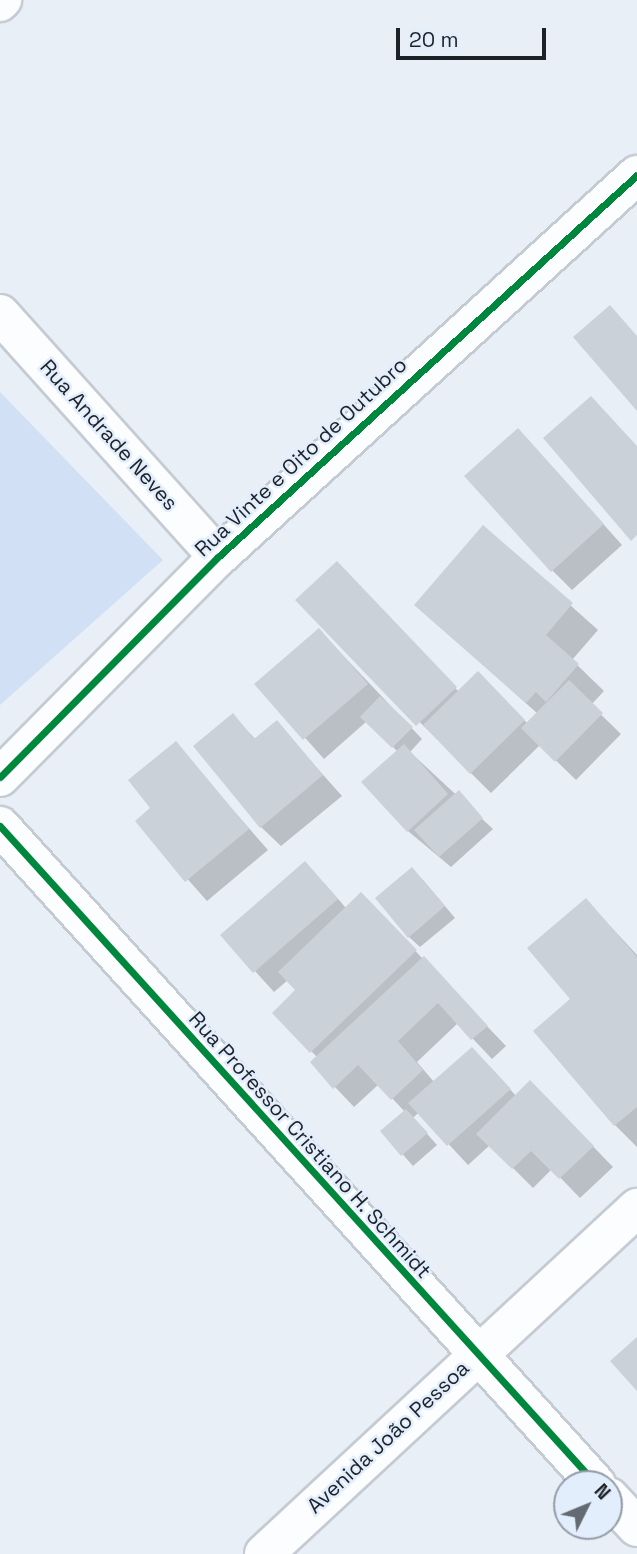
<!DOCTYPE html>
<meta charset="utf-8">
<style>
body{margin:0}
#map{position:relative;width:637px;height:1554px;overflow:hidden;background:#e9eff7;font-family:"Space Grotesk",sans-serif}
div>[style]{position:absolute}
.green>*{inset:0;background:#d1e0f5}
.shadow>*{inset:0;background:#0003}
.building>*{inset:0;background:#cbd1d8}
.roads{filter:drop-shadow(2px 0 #c5cbd2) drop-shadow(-2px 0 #c5cbd2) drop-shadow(0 2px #c5cbd2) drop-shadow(0 -2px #c5cbd2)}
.street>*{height:38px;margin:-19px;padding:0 19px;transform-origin:19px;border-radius:19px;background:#fcfdfe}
.secondary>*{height:38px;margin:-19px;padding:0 19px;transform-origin:19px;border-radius:19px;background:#fcfdfe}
.cycleway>*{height:7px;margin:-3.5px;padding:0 3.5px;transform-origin:3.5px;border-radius:3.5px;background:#00873e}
span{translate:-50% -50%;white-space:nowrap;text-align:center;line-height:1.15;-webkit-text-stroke:5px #e3eefd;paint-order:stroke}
.street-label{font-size:21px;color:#1d2229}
.north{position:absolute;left:553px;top:1470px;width:70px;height:70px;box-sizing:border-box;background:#e3eefd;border:2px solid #949ca8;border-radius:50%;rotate:47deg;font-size:19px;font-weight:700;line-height:28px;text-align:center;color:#1d2229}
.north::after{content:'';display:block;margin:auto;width:24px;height:32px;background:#646a71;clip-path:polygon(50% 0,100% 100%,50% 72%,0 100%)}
.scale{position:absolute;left:396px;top:28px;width:150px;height:32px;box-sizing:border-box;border:4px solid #1d2229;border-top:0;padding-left:9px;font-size:21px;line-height:24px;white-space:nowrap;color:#1d2229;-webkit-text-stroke:5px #e3eefd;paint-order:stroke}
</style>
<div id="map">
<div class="green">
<div style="clip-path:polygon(0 392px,163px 560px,0 705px)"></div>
</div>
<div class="shadow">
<div style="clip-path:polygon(537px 450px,622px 545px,572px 590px,552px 570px)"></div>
<div style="clip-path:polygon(483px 527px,598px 630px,572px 660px,604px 691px,591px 705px,621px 734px,576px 780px,540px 745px,491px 793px,297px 600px,356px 583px,459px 692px,498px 693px,528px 724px,538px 714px,416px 605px)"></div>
<div style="clip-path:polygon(319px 630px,422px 739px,410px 752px,493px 829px,451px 867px,408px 831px,398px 752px,367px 721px,324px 759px,257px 684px)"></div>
<div style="clip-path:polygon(233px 715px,256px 740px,277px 723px,342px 796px,281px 846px,261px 827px)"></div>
<div style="clip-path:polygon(175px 744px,268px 850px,207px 901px,137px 822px,153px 808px)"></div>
<div style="clip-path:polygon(423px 880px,455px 918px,420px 947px,409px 937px)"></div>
<div style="clip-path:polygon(324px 883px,346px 908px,361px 894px,506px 1046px,492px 1059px,458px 1023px,417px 1062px,434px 1082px,492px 1069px,516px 1096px,550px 1102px,613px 1167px,580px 1198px,552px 1169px,533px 1188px,490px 1145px,468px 1165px,419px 1112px,413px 1118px,437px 1145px,413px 1166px,382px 1131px,405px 1112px,379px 1084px,354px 1107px,335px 1087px,318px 1058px,274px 1013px,298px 990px,288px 980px,274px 992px,222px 935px)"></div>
<div style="clip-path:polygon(586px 900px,637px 955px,637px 1147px,615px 1125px,572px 999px)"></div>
</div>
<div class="building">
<div style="clip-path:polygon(610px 305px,637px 336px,637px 411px,573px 337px)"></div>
<div style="clip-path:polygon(591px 396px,637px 446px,637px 535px,631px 541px,543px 438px)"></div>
<div style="clip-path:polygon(518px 428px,604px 524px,551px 572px,464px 476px)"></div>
<div style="clip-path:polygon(483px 525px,573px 603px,546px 635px,579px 664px,546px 702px,536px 692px,526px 703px,414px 605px)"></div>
<div style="clip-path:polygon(337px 561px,457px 687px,416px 726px,295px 600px)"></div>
<div style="clip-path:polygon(319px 628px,368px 684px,303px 740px,254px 684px)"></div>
<div style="clip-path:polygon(478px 671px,525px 720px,470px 774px,423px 725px)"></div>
<div style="clip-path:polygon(569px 680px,603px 713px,555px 762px,521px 728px)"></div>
<div style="clip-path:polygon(380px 696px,413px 727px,392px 748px,360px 717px)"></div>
<div style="clip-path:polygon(233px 713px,254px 739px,277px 720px,323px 775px,260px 828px,193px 746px)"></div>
<div style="clip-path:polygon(176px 741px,249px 829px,185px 882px,135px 821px,150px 808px,128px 780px)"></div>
<div style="clip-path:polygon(404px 744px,448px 794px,407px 832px,361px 782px)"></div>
<div style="clip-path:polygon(459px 790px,483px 818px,439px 857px,414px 830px)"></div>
<div style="clip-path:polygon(305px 861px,338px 899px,253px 973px,220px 935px)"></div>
<div style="clip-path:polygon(412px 867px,445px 906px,408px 938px,375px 898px)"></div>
<div style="clip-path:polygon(361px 892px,417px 950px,310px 1053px,272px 1013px,295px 990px,278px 972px)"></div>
<div style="clip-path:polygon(586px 898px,637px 957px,637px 1107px,614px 1126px,533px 1031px,570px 999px,527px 948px)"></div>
<div style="clip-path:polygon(424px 956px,488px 1026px,471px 1040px,438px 1003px,398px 1041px,423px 1070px,391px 1100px,358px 1065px,333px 1089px,310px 1062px)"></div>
<div style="clip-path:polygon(472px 1047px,511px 1089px,447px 1146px,408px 1103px)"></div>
<div style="clip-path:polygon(530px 1080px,594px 1146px,559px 1179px,531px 1151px,512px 1169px,476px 1134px)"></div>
<div style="clip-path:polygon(406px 1109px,428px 1133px,401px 1156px,380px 1131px)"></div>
<div style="clip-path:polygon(637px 1337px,637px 1391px,610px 1361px)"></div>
</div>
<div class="roads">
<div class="street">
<div style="left:0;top:2px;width:3px;rotate:-45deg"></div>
<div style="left:0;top:314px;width:326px;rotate:48.1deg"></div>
<div style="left:0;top:777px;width:310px;rotate:-45.3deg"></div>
<div style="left:218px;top:557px;width:567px;rotate:-42.36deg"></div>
<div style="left:0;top:826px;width:888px;rotate:47.83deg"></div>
<div style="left:609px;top:1497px;width:41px;rotate:47deg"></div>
</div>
<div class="secondary">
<div style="left:264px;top:1554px;width:509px;rotate:-42.85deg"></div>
</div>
</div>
<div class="cycleway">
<div style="left:0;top:777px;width:310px;rotate:-45.3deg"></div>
<div style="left:218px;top:557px;width:567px;rotate:-42.36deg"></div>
<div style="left:0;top:826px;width:888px;rotate:47.83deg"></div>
</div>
<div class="street-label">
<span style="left:109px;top:435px;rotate:48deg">Rua Andrade Neves</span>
<span style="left:301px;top:457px;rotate:-43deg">Rua Vinte e Oito de Outubro</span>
<span style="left:310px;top:1145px;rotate:48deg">Rua Professor Cristiano H. Schmidt</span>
<span style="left:388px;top:1437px;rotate:-43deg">Avenida João Pessoa</span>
</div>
<div class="north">N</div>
<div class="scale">20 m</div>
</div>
